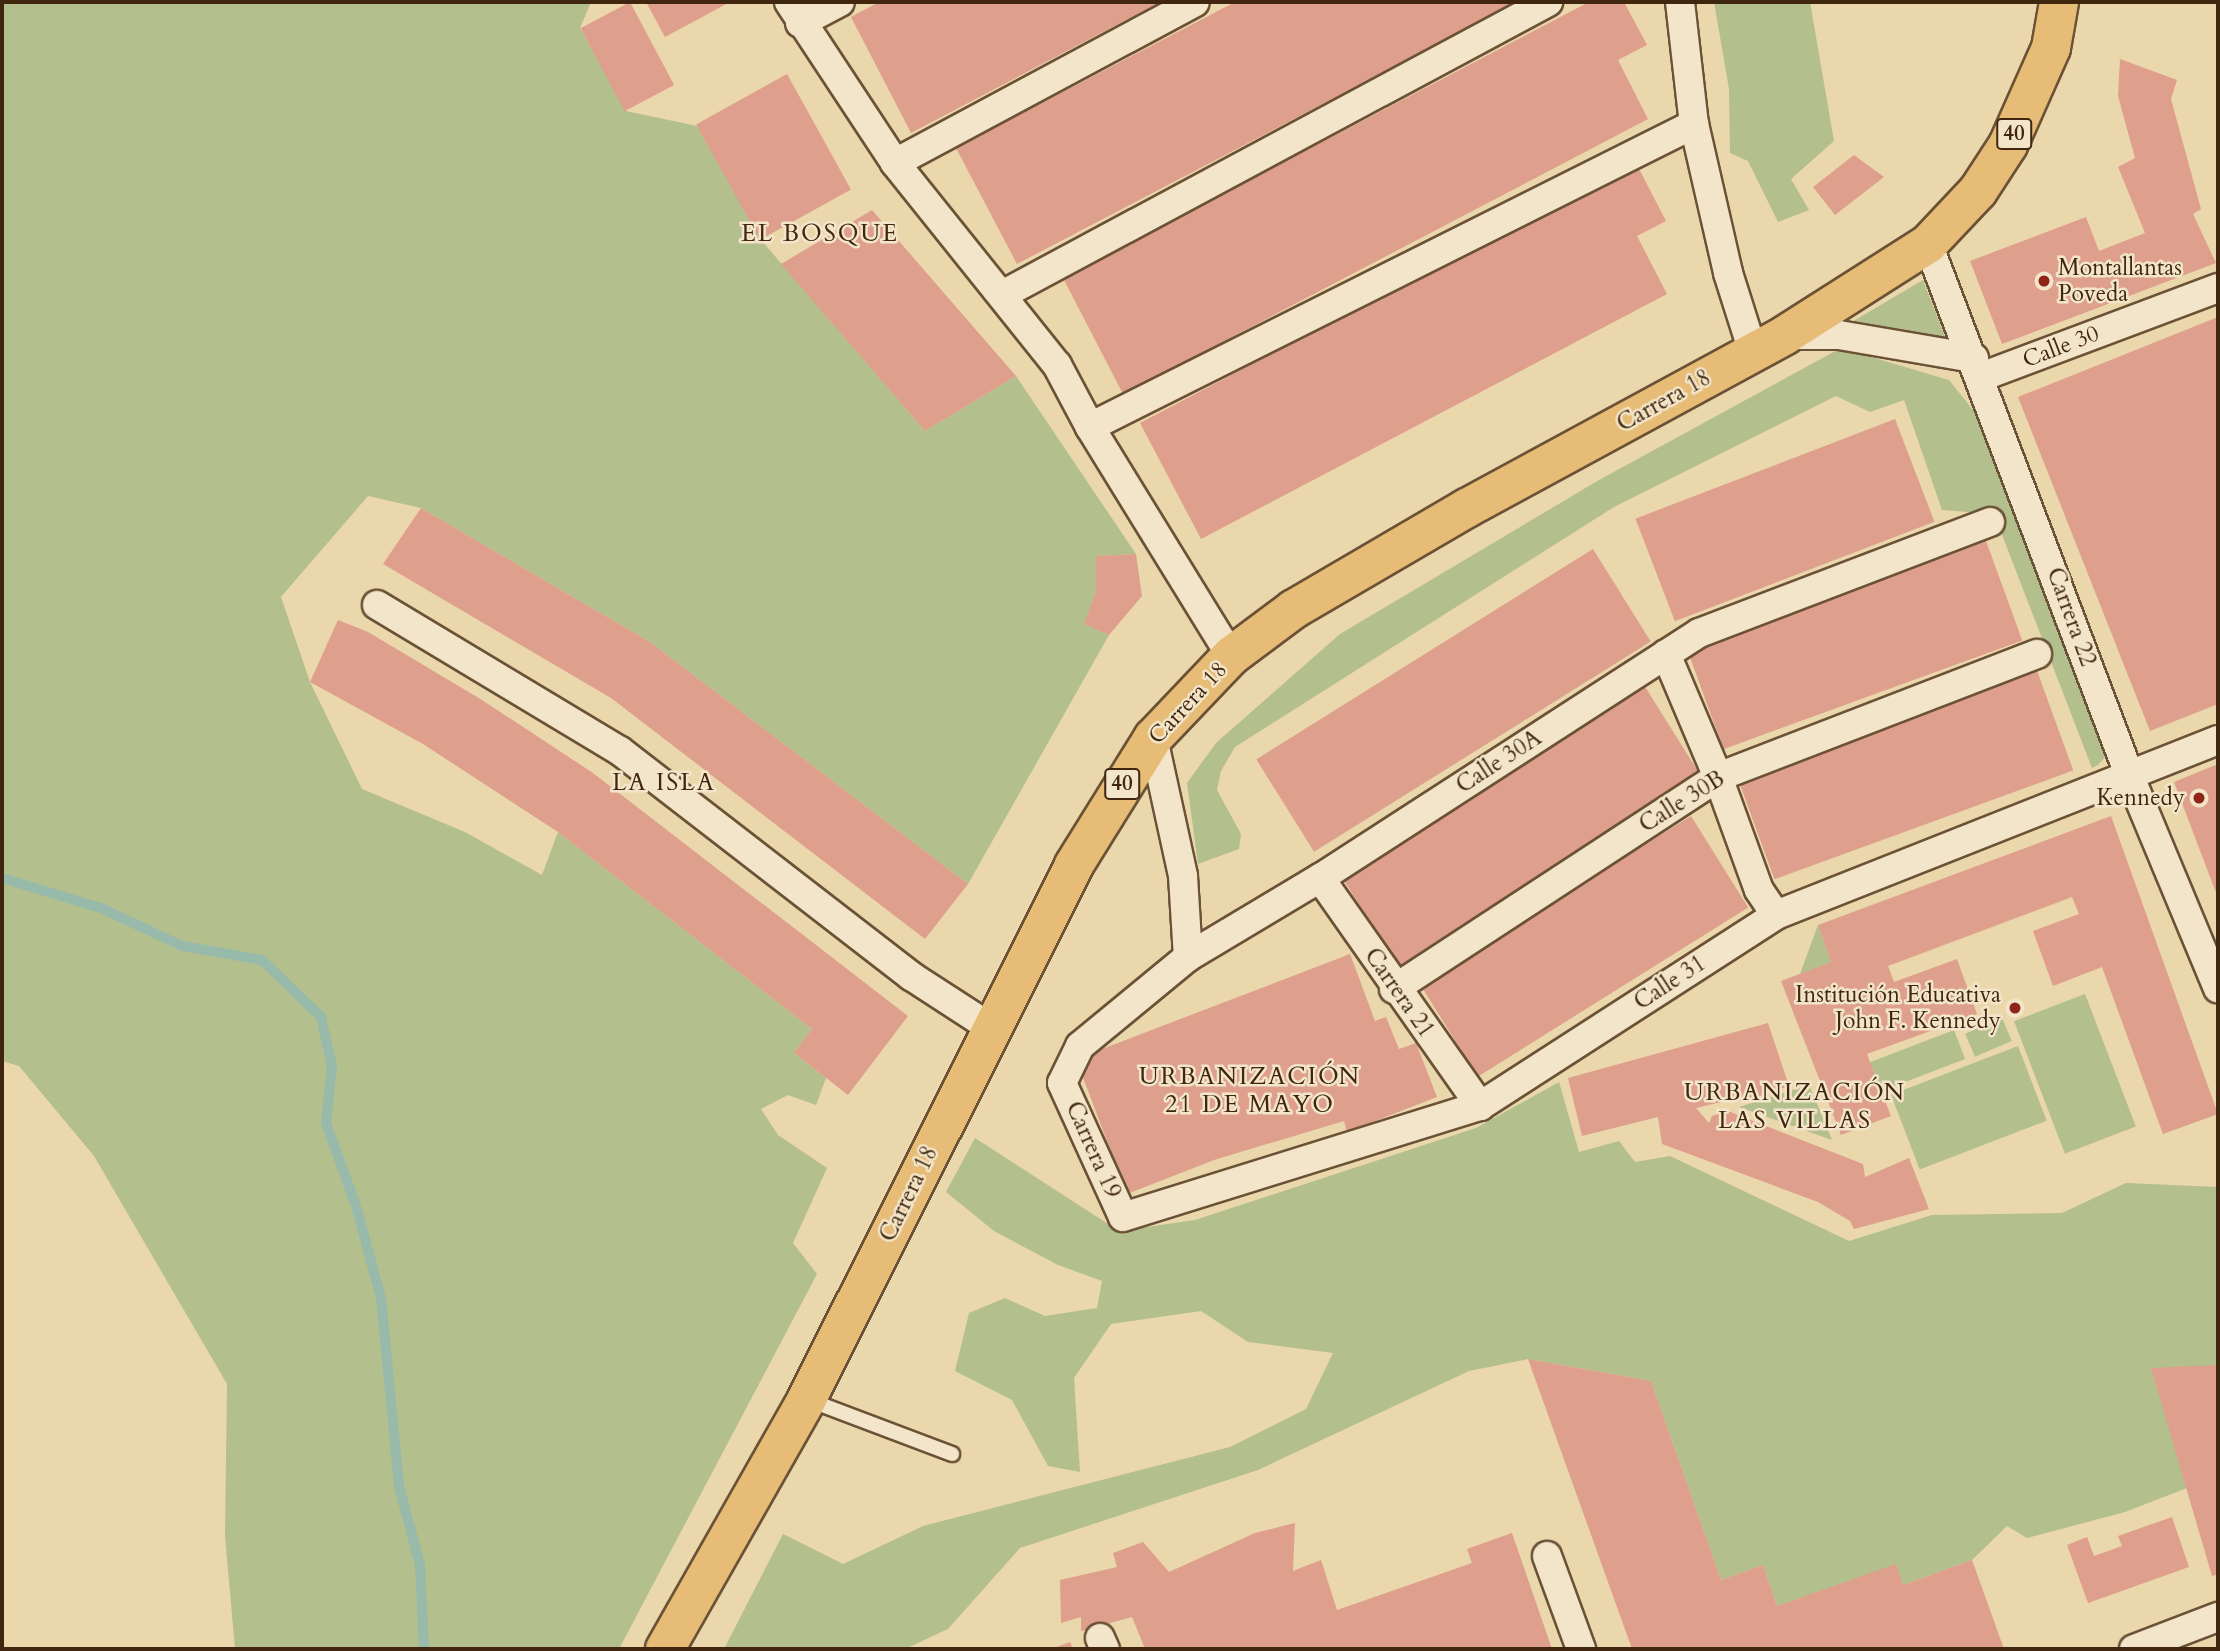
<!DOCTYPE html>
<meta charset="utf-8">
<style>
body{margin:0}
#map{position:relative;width:2220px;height:1651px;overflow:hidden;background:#ebd7ac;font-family:Cardo,serif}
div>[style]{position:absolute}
.green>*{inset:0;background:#b3bf8d;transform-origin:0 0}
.stream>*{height:10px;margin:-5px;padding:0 5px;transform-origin:5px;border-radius:5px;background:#98baab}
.building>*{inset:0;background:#de9f8d;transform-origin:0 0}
.roads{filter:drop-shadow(2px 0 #6b5236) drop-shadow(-2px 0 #6b5236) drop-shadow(0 2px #6b5236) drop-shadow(0 -2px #6b5236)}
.service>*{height:14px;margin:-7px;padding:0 7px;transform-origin:7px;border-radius:7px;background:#f2e5c9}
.minor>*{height:28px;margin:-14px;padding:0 14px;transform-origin:14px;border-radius:14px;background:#f2e5c9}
.trunk>*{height:38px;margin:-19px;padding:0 19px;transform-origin:19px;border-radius:19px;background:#e6bc76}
.dots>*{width:19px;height:19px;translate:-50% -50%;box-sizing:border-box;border:4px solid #f2e5c9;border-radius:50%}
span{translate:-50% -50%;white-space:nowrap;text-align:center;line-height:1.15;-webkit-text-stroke:5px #f2e5c9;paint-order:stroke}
.shield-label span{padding:2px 5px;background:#f2e5c9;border:2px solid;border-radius:5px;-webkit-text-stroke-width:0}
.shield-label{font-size:21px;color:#40260e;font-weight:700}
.poi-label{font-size:23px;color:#40260e}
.left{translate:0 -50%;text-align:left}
.right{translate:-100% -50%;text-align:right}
.street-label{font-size:23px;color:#40260e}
.neighbourhood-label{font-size:24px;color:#40260e;letter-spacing:2px}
.frame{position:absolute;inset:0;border:4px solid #40260e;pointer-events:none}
</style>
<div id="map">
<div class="green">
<i style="clip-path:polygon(2px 2px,591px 2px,580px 28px,626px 111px,697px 126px,762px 241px,925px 431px,1016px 376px,1136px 554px,1096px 556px,1096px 591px,1085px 624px,1109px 635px,968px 884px,650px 642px,421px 508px,368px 496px,281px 597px,310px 682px,362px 789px,465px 832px,542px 875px,558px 832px,812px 1029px,794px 1053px,826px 1078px,816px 1105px,788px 1095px,761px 1109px,778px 1135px,827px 1168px,793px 1243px,817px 1274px,619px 1649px,235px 1649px,225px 1536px,227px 1384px,94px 1156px,19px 1066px,2px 1061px)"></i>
<i style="clip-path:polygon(1714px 2px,1810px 2px,1834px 141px,1791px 179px,1809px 210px,1778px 222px,1748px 161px,1730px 153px,1729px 89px)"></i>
<i style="clip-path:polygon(1923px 280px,1947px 342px,1845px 326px)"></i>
<i style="clip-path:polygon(1841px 348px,1949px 380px,1977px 415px,2105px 757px,2098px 765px,2092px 768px,1994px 514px,1942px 510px,1904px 400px,1870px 412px,1836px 396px,1614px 507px,1235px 747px,1221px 771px,1217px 790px,1241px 834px,1239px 849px,1198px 864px,1187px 783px,1216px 743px,1340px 634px,1599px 480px)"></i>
<i style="clip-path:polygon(1818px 925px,1831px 962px,1800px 974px)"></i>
<i style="left:2085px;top:994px;width:142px;height:76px;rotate:69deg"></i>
<i style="left:2002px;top:1018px;width:25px;height:40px;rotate:67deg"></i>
<i style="left:1954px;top:1030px;width:31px;height:90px;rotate:69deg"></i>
<i style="left:2018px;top:1046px;width:80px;height:136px;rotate:69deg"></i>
<i style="clip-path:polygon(1559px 1082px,1579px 1152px,1619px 1141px,1635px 1162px,1670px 1156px,1849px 1241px,1932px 1215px,2062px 1213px,2126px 1183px,2218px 1187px,2218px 1365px,2210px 1367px,2187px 1488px,2125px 1512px,2027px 1538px,2007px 1526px,1972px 1560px,1903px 1585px,1896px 1565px,1777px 1606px,1763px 1565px,1721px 1580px,1651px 1381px,1528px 1359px,1469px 1371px,1258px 1470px,1020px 1548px,948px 1629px,905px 1649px,724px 1649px,783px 1534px,843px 1564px,923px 1526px,1230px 1447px,1306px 1409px,1333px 1353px,1248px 1342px,1201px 1311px,1111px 1324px,1074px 1378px,1080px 1472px,1048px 1466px,1012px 1400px,955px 1371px,969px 1313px,1005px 1298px,1045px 1316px,1097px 1308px,1102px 1281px,1058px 1265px,994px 1231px,946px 1192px,975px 1138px,1119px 1231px,1195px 1220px,1476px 1128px)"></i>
<i style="clip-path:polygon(1809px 1085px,1832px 1140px,1739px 1107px)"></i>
</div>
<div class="stream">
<i style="left:2px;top:878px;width:103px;rotate:16.9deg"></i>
<i style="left:101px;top:908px;width:89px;rotate:25.1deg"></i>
<i style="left:182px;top:946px;width:81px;rotate:9.9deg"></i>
<i style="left:262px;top:960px;width:82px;rotate:44deg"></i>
<i style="left:321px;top:1017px;width:50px;rotate:77.3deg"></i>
<i style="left:332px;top:1066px;width:57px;rotate:96deg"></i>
<i style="left:326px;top:1123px;width:88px;rotate:70.1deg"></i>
<i style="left:356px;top:1206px;width:95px;rotate:74.8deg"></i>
<i style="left:381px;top:1298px;width:189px;rotate:84.5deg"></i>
<i style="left:399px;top:1486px;width:82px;rotate:75.1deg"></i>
<i style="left:420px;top:1565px;width:84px;rotate:87.3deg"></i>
</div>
<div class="building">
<i style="left:630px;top:2px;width:94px;height:56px;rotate:62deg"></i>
<i style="clip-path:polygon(646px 2px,730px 2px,665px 37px)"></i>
<i style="clip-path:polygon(879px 2px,1160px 2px,911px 133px,851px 17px)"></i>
<i style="clip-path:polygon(1235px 2px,1517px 2px,1017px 264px,956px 148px)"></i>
<i style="clip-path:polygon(1589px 2px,1624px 2px,1647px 45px,1618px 60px,1648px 119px,1123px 394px,1063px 278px)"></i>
<i style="clip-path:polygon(2120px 59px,2177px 80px,2171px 99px,2201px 209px,2193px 214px,2216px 263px,2002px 344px,1970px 261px,2086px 217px,2099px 251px,2145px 233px,2118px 167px,2135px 158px,2118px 96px)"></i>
<i style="left:787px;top:74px;width:132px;height:104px;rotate:61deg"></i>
<i style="clip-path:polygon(1854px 155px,1884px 177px,1835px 215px,1813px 187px)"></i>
<i style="clip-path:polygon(1636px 163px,1666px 221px,1637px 236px,1667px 294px,1201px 539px,1140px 423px)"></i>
<i style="clip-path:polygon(872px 210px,1016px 376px,925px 431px,781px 264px)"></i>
<i style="clip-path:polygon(2218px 317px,2218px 704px,2150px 731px,2018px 397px)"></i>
<i style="left:1895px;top:419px;width:110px;height:278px;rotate:69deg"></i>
<i style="clip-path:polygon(421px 508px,650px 642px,968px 884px,925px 939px,611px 698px,383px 564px)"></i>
<i style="left:1985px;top:538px;width:109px;height:318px;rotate:70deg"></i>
<i style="left:1593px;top:549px;width:109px;height:397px;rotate:58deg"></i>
<i style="clip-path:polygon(1136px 554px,1142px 596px,1109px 635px,1084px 624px,1096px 591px,1096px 556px)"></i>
<i style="clip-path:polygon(338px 620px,368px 632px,482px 700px,593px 773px,908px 1016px,848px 1095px,794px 1053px,812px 1029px,558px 832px,423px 744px,310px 682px)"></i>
<i style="left:2036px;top:668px;width:109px;height:318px;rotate:70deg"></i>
<i style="left:1644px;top:685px;width:109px;height:358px;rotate:58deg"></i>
<i style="clip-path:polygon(2218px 764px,2218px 898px,2174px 782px)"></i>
<i style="left:1691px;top:816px;width:108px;height:319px;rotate:58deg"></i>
<i style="clip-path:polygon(2111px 816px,2218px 1114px,2163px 1134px,2102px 967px,2053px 986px,2033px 931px,2079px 914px,2072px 897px,1888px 966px,1894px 982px,1957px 959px,1977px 1014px,1867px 1054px,1891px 1116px,1841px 1135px,1781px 981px,1831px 962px,1818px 925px)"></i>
<i style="clip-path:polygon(1350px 954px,1375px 1021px,1386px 1017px,1399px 1049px,1416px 1043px,1437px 1097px,1347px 1132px,1344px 1121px,1214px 1160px,1127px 1194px,1076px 1059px)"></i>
<i style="clip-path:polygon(1768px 1023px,1789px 1086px,1742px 1102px,1734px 1099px,1696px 1108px,1709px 1123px,1712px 1116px,1728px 1111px,1863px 1164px,1865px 1177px,1909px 1158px,1929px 1209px,1854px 1229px,1850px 1221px,1818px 1202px,1662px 1144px,1658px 1117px,1582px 1136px,1568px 1078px)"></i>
<i style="clip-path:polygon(1528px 1359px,1651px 1381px,1721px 1580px,1763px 1565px,1777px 1606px,1896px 1564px,1903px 1585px,1972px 1560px,2004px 1649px,1632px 1649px)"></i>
<i style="clip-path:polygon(2218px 1365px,2218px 1574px,2212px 1576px,2151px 1368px)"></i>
<i style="clip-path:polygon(2172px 1517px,2189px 1567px,2088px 1603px,2067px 1545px,2087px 1537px,2094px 1556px,2122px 1546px,2118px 1536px)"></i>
<i style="clip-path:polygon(1295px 1523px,1293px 1571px,1321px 1560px,1337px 1610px,1472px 1563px,1467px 1549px,1512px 1533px,1552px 1649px,1145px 1649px,1132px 1617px,1081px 1631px,1081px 1617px,1061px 1623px,1060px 1580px,1117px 1567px,1113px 1553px,1143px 1542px,1169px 1572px,1255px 1533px)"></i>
<i style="clip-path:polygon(1070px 1642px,1073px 1649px,1051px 1649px)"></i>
</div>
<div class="roads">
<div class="service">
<i style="left:809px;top:1400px;width:153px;rotate:20.7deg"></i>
</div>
<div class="minor">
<i style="left:789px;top:2px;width:193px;rotate:56.6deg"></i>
<i style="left:895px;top:163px;width:259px;rotate:51.3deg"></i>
<i style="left:1057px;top:365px;width:70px;rotate:62deg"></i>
<i style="left:1090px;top:427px;width:269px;rotate:58.4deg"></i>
<i style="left:1680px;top:2px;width:123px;rotate:83.5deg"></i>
<i style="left:1694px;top:124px;width:153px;rotate:77.1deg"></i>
<i style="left:1728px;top:273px;width:83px;rotate:72.4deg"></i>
<i style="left:800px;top:23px;width:45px;rotate:-27.7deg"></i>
<i style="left:895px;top:163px;width:340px;rotate:-28.2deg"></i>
<i style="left:1928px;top:244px;width:570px;rotate:69.24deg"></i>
<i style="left:2130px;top:777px;width:229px;rotate:67.4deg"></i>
<i style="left:1002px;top:295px;width:620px;rotate:-28.22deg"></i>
<i style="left:1785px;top:335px;width:54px"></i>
<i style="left:1839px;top:335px;width:137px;rotate:9.7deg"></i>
<i style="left:1981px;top:377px;width:253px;rotate:-20.6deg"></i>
<i style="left:1090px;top:427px;width:676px;rotate:-26.64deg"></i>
<i style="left:1990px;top:522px;width:311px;rotate:159.1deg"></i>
<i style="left:1699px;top:633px;width:451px;rotate:147.1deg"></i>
<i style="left:1320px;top:878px;width:154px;rotate:149.1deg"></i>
<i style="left:1188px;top:957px;width:140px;rotate:140.5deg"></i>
<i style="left:1080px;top:1046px;width:41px;rotate:115.9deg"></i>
<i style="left:1062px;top:1083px;width:147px;rotate:65.5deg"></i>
<i style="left:1123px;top:1217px;width:374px;rotate:-17.3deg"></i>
<i style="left:1480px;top:1106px;width:352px;rotate:-32.8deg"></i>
<i style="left:1776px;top:915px;width:475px;rotate:-21.6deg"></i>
<i style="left:377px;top:605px;width:283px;rotate:31deg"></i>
<i style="left:620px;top:751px;width:368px;rotate:37.7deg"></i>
<i style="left:911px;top:976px;width:95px;rotate:33deg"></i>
<i style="left:1666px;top:654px;width:134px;rotate:67.1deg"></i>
<i style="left:1718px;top:777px;width:120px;rotate:70.1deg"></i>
<i style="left:1759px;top:890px;width:30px;rotate:56deg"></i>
<i style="left:1153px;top:738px;width:141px;rotate:77.7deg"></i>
<i style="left:1183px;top:876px;width:81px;rotate:86.5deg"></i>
<i style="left:1320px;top:878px;width:279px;rotate:54.9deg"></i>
<i style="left:1394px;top:989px;width:387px;rotate:-33.2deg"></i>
<i style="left:1718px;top:777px;width:342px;rotate:-21.1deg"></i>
<i style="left:1547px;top:1556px;width:99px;rotate:69.9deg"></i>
<i style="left:1100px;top:1638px;width:12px;rotate:66deg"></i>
<i style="left:2134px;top:1649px;width:90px;rotate:-20.9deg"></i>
</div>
<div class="trunk">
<i style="left:665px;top:1649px;width:288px;rotate:-60.4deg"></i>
<i style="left:807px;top:1399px;width:597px;rotate:-63.43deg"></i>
<i style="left:1074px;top:865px;width:150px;rotate:-58.1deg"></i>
<i style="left:1153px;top:738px;width:113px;rotate:-46.4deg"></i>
<i style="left:1231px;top:656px;width:79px;rotate:-36.7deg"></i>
<i style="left:1294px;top:609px;width:200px;rotate:-30.3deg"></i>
<i style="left:1467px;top:508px;width:362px;rotate:-28.5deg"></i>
<i style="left:1785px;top:335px;width:169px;rotate:-32.5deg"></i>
<i style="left:1928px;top:244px;width:73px;rotate:-46.7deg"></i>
<i style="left:1978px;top:191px;width:55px;rotate:-56.9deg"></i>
<i style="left:2008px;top:145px;width:106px;rotate:-66.1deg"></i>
<i style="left:2051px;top:48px;width:47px;rotate:-80.1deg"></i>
</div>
</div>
<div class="dots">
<i style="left:2044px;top:281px;background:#8f2418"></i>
<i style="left:2199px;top:798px;background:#8f2418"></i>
<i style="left:2015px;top:1008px;background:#8f2418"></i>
</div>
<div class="shield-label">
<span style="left:2014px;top:134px">40</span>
<span style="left:1122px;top:784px">40</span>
</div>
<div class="poi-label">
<span class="left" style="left:2058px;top:281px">Montallantas<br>Poveda</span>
<span class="right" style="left:2185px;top:798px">Kennedy</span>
<span class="right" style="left:2001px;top:1008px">Institución Educativa<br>John F. Kennedy</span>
</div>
<div class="street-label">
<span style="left:2061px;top:347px;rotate:-21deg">Calle 30</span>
<span style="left:1664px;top:401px;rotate:-29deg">Carrera 18</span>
<span style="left:2071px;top:617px;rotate:70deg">Carrera 22</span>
<span style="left:1188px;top:703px;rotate:-47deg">Carrera 18</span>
<span style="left:1499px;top:762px;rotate:-33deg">Calle 30A</span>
<span style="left:1682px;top:802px;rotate:-32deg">Calle 30B</span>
<span style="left:1670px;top:983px;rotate:-33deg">Calle 31</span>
<span style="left:1399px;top:993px;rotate:55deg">Carrera 21</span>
<span style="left:1093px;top:1150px;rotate:66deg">Carrera 19</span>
<span style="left:909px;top:1194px;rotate:-64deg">Carrera 18</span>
</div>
<div class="neighbourhood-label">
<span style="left:820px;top:234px">EL BOSQUE</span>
<span style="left:664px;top:783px">LA ISLA</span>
<span style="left:1250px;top:1091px">URBANIZACIÓN<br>21 DE MAYO</span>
<span style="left:1795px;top:1107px">URBANIZACIÓN<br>LAS VILLAS</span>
</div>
<div class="frame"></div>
</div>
